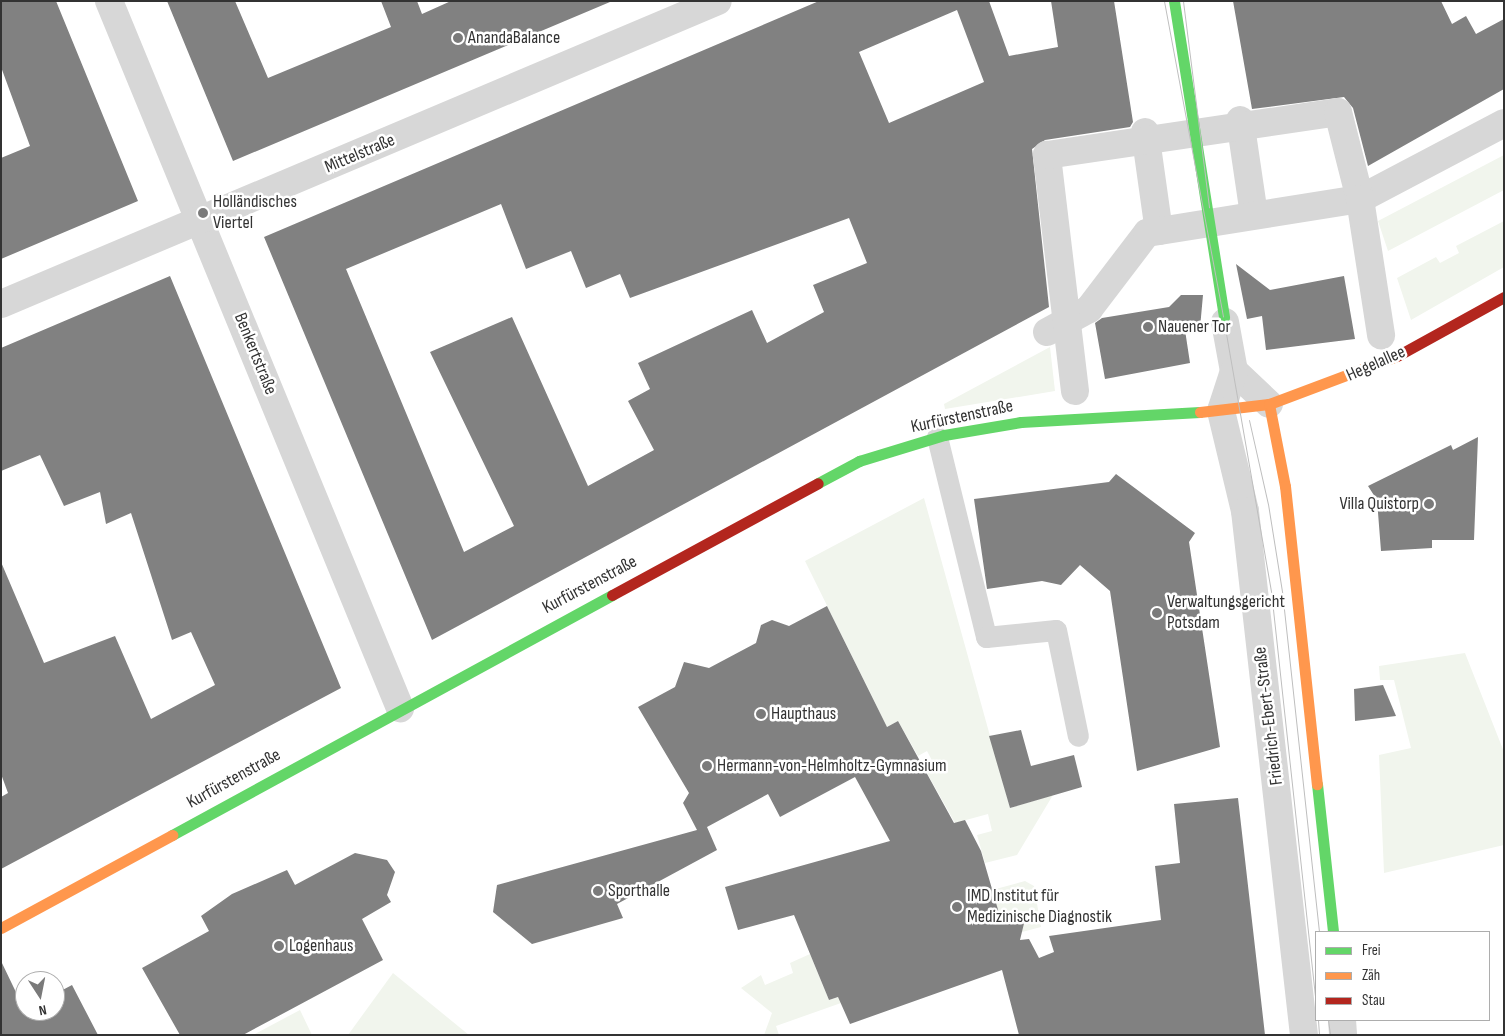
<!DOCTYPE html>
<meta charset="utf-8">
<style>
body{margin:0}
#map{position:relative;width:1505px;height:1036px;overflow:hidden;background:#fff;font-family:"Sofia Sans Condensed",sans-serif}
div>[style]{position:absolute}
.green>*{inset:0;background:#f1f5ed}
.building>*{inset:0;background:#818181}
.lane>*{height:21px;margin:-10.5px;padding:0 10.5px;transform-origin:10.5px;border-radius:10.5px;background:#d7d7d7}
.street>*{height:28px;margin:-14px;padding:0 14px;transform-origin:14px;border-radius:14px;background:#d7d7d7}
.fast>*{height:11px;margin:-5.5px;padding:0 5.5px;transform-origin:5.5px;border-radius:5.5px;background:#63d668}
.slow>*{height:11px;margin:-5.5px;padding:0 5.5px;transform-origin:5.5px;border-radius:5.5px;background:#ff974d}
.jam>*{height:11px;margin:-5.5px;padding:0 5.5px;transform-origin:5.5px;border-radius:5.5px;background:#b3261e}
.tram>*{height:1px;margin:-0.5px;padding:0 0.5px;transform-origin:0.5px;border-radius:0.5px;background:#bebebe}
.dots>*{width:14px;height:14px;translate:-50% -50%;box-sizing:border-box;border:2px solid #fff;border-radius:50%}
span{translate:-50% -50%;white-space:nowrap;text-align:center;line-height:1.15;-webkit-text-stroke:5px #fff;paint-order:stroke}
.poi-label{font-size:18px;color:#333}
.left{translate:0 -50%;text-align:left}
.right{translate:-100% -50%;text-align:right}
.street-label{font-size:18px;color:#333}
.frame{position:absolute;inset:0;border:2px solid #333;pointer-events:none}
.legend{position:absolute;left:1315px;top:931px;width:175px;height:90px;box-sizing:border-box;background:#fff;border:1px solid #adadad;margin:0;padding:6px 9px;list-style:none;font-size:15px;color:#333}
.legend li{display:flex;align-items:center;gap:10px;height:25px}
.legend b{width:25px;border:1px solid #adadad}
.north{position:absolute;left:15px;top:971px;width:50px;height:50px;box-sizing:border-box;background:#fff;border:1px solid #adadad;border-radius:50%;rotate:169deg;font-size:14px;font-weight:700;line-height:20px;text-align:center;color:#333}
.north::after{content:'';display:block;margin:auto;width:18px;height:22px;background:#7a7a7a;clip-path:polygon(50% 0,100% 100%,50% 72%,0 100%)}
</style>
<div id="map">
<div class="green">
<i style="clip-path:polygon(1504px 155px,1504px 190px,1388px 251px,1378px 221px)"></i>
<i style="clip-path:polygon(1504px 221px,1504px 267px,1411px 320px,1397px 278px,1436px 257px,1440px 263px,1459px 253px,1456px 246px)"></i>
<i style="clip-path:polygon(1050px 347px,1055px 391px,945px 409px,944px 404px)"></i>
<i style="clip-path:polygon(924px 498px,1010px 808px,1053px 795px,1017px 855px,985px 863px,977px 835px,992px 831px,988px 814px,955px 823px,927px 773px,936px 768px,927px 751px,918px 756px,898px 721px,887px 727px,805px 561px)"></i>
<i style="clip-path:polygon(1465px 653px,1504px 752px,1504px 845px,1384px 873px,1379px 755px,1411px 748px,1394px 680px,1380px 680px,1379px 666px)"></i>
<i style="clip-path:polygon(1025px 881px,1034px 886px,1041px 927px,1022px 932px,1001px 920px,992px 890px)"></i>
<i style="clip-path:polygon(810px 954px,829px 1000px,839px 997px,841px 1003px,776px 1026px,779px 1035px,764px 1035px,772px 1013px,741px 988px,761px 975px,765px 985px,793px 973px,790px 963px)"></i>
<i style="clip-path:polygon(393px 973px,469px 1035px,348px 1035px)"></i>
<i style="clip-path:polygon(300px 1010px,312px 1035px,253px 1035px)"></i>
</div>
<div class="building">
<i style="clip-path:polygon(1px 1px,56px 1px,138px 201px,1px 259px,1px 158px,30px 146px,1px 67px)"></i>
<i style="clip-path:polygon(167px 1px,235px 1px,268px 78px,391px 27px,381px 1px,417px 1px,422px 14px,451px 1px,610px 2px,233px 161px)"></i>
<i style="clip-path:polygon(evenodd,819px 1px,989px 1px,1009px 56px,1058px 47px,1051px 1px,1114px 1px,1133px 122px,1130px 127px,1045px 140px,1032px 149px,1049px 307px,432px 640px,264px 237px,819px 1px,957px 10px,984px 82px,889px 123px,859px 52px,957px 10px,819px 1px,501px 204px,526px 269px,571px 251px,586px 288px,620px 274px,630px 298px,849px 218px,867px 263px,813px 285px,824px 312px,767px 343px,752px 310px,638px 363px,650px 389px,628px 401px,654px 450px,588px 486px,512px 317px,430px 352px,514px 526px,464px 552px,346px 269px,501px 204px)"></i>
<i style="clip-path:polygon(1233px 1px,1441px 1px,1452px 24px,1466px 16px,1476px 34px,1504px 19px,1504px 89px,1368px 166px,1353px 108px,1344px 97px,1252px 109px)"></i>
<i style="clip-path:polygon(1236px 264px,1270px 290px,1344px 276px,1355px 339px,1266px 350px,1262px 316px,1247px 319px)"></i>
<i style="clip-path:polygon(170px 276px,341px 688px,1px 869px,1px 797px,8px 793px,1px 774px,1px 562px,44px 663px,115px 636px,151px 719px,215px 685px,191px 632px,172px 640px,131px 513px,106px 524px,100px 492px,64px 506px,40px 455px,1px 471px,1px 348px)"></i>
<i style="clip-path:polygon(1181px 295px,1203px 295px,1200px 328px,1185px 330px,1190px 363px,1105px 379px,1095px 323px,1102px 318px,1169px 307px)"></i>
<i style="clip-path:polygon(1478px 437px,1474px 540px,1432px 540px,1432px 548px,1381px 551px,1377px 500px,1368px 486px,1451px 445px,1453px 450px)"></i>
<i style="clip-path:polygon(1116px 474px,1195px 533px,1189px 542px,1220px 747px,1137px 771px,1110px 591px,1080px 565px,1061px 585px,1042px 581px,987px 589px,974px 499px,1109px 482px)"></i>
<i style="clip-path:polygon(827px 606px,887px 727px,898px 721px,954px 823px,965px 820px,981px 851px,1001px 920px,1027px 911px,1020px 940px,1029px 939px,1039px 958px,1054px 952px,1049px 936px,1161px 920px,1155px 866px,1180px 863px,1174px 804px,1238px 798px,1265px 1035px,1019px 1035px,1002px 970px,850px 1024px,838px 997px,829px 1000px,794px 915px,738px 930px,725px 887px,890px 841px,855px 777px,780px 817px,768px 794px,707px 827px,717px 850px,617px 904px,623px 918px,532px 944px,493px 912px,497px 885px,697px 830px,683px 803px,689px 793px,638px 707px,675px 687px,684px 662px,709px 668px,756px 643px,761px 625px,772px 620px,789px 626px)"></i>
<i style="clip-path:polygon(1383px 685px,1396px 716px,1355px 721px,1354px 689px)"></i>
<i style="clip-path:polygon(1021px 730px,1031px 766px,1074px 755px,1082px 787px,1010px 808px,989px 736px)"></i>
<i style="clip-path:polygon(355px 853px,387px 860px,395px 872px,387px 895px,391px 902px,362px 919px,383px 960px,243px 1035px,180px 1035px,142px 968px,209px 931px,201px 916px,232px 894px,287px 870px,295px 885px)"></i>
<i style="clip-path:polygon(1px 961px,25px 1011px,55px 1011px,55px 994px,72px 985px,98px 1035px,1px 1035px)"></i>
</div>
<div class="lane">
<i style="left:937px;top:437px;width:206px;rotate:76.2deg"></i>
<i style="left:986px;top:637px;width:70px;rotate:-5.7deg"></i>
<i style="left:1056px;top:630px;width:108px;rotate:78.3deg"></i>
</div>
<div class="street">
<i style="left:109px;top:1px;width:765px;rotate:67.63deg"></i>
<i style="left:1240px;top:120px;width:96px;rotate:81.6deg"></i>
<i style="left:1145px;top:132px;width:100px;rotate:82deg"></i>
<i style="left:1px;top:304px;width:778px;rotate:-22.91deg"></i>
<i style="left:1225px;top:322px;width:50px;rotate:79.6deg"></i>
<i style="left:1234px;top:371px;width:48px;rotate:43.3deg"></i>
<i style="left:1047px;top:332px;width:48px;rotate:-28.7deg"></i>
<i style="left:1089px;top:309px;width:96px;rotate:-52.7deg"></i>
<i style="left:1147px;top:233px;width:216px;rotate:-9.1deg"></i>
<i style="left:1360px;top:199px;width:163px;rotate:-27.8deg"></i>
<i style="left:1234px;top:371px;width:42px;rotate:108deg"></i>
<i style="left:1221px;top:411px;width:103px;rotate:76.5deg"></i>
<i style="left:1245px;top:511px;width:527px;rotate:83.58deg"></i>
<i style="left:1075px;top:391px;width:238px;rotate:-96.8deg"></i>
<i style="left:1047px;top:155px;width:294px;rotate:-8.4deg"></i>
<i style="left:1338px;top:112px;width:90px;rotate:75.8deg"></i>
<i style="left:1360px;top:199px;width:138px;rotate:81.2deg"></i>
<i style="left:1342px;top:1020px;width:15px;rotate:86deg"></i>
</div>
<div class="fast">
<i style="left:1174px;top:1px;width:320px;rotate:81deg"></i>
<i style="left:818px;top:483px;width:47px;rotate:-28.2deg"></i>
<i style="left:859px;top:461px;width:89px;rotate:-17deg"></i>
<i style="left:944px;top:435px;width:78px;rotate:-9.6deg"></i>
<i style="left:1021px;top:422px;width:179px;rotate:-3.2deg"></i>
<i style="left:1317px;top:784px;width:149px;rotate:83.8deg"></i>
<i style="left:172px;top:835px;width:501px;rotate:-28.61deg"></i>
</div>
<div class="slow">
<i style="left:1269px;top:404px;width:84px;rotate:79deg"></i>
<i style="left:1285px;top:486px;width:300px;rotate:83.9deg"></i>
<i style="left:1200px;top:412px;width:69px;rotate:-6.6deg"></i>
<i style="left:1269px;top:404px;width:137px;rotate:-20.6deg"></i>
<i style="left:1px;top:928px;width:195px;rotate:-28.5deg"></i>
</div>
<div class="jam">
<i style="left:1397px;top:356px;width:122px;rotate:-28.9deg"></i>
<i style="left:612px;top:595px;width:234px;rotate:-28.5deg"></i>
</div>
<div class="tram">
<i style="left:1164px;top:1px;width:321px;rotate:79.4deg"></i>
<i style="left:1183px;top:1px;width:208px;rotate:82.8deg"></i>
<i style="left:1224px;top:322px;width:273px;rotate:80.1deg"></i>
<i style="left:1271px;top:591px;width:417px;rotate:83.8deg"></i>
<i style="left:1249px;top:420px;width:86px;rotate:77.3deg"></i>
<i style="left:1268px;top:504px;width:88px;rotate:80.9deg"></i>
<i style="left:1282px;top:591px;width:343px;rotate:83.8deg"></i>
<i style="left:1318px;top:1020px;width:15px;rotate:86deg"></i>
<i style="left:1328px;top:1020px;width:15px;rotate:82deg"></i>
</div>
<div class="dots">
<i style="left:458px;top:38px;background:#7a7a7a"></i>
<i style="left:203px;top:213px;background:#7a7a7a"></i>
<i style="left:1148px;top:327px;background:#7a7a7a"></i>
<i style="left:1429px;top:504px;background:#7a7a7a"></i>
<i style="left:1157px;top:613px;background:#7a7a7a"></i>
<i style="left:761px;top:714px;background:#7a7a7a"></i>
<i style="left:707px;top:766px;background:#7a7a7a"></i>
<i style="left:598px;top:891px;background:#7a7a7a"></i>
<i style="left:957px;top:907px;background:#7a7a7a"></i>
<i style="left:279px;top:946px;background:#7a7a7a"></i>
</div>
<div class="poi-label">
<span class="left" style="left:468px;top:38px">AnandaBalance</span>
<span class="left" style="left:213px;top:213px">Holländisches<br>Viertel</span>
<span class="left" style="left:1158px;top:327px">Nauener Tor</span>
<span class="right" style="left:1419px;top:504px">Villa Quistorp</span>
<span class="left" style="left:1167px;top:613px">Verwaltungsgericht<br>Potsdam</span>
<span class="left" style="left:771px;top:714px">Haupthaus</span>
<span class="left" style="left:717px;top:766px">Hermann-von-Helmholtz-Gymnasium</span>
<span class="left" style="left:608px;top:891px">Sporthalle</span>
<span class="left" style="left:967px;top:907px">IMD Institut für<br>Medizinische Diagnostik</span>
<span class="left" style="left:289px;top:946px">Logenhaus</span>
</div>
<div class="street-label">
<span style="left:360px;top:154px;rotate:-23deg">Mittelstraße</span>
<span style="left:255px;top:354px;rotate:68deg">Benkertstraße</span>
<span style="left:1376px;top:364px;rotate:-24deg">Hegelallee</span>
<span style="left:962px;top:417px;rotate:-12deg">Kurfürstenstraße</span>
<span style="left:590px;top:585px;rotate:-28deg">Kurfürstenstraße</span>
<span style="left:1269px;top:716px;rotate:-97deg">Friedrich-Ebert-Straße</span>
<span style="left:234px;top:779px;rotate:-29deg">Kurfürstenstraße</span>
</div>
<div class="frame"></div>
<ul class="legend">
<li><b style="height:6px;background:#63d668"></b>Frei</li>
<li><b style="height:6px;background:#ff974d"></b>Zäh</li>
<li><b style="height:6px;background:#b3261e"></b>Stau</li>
</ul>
<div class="north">N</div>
</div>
